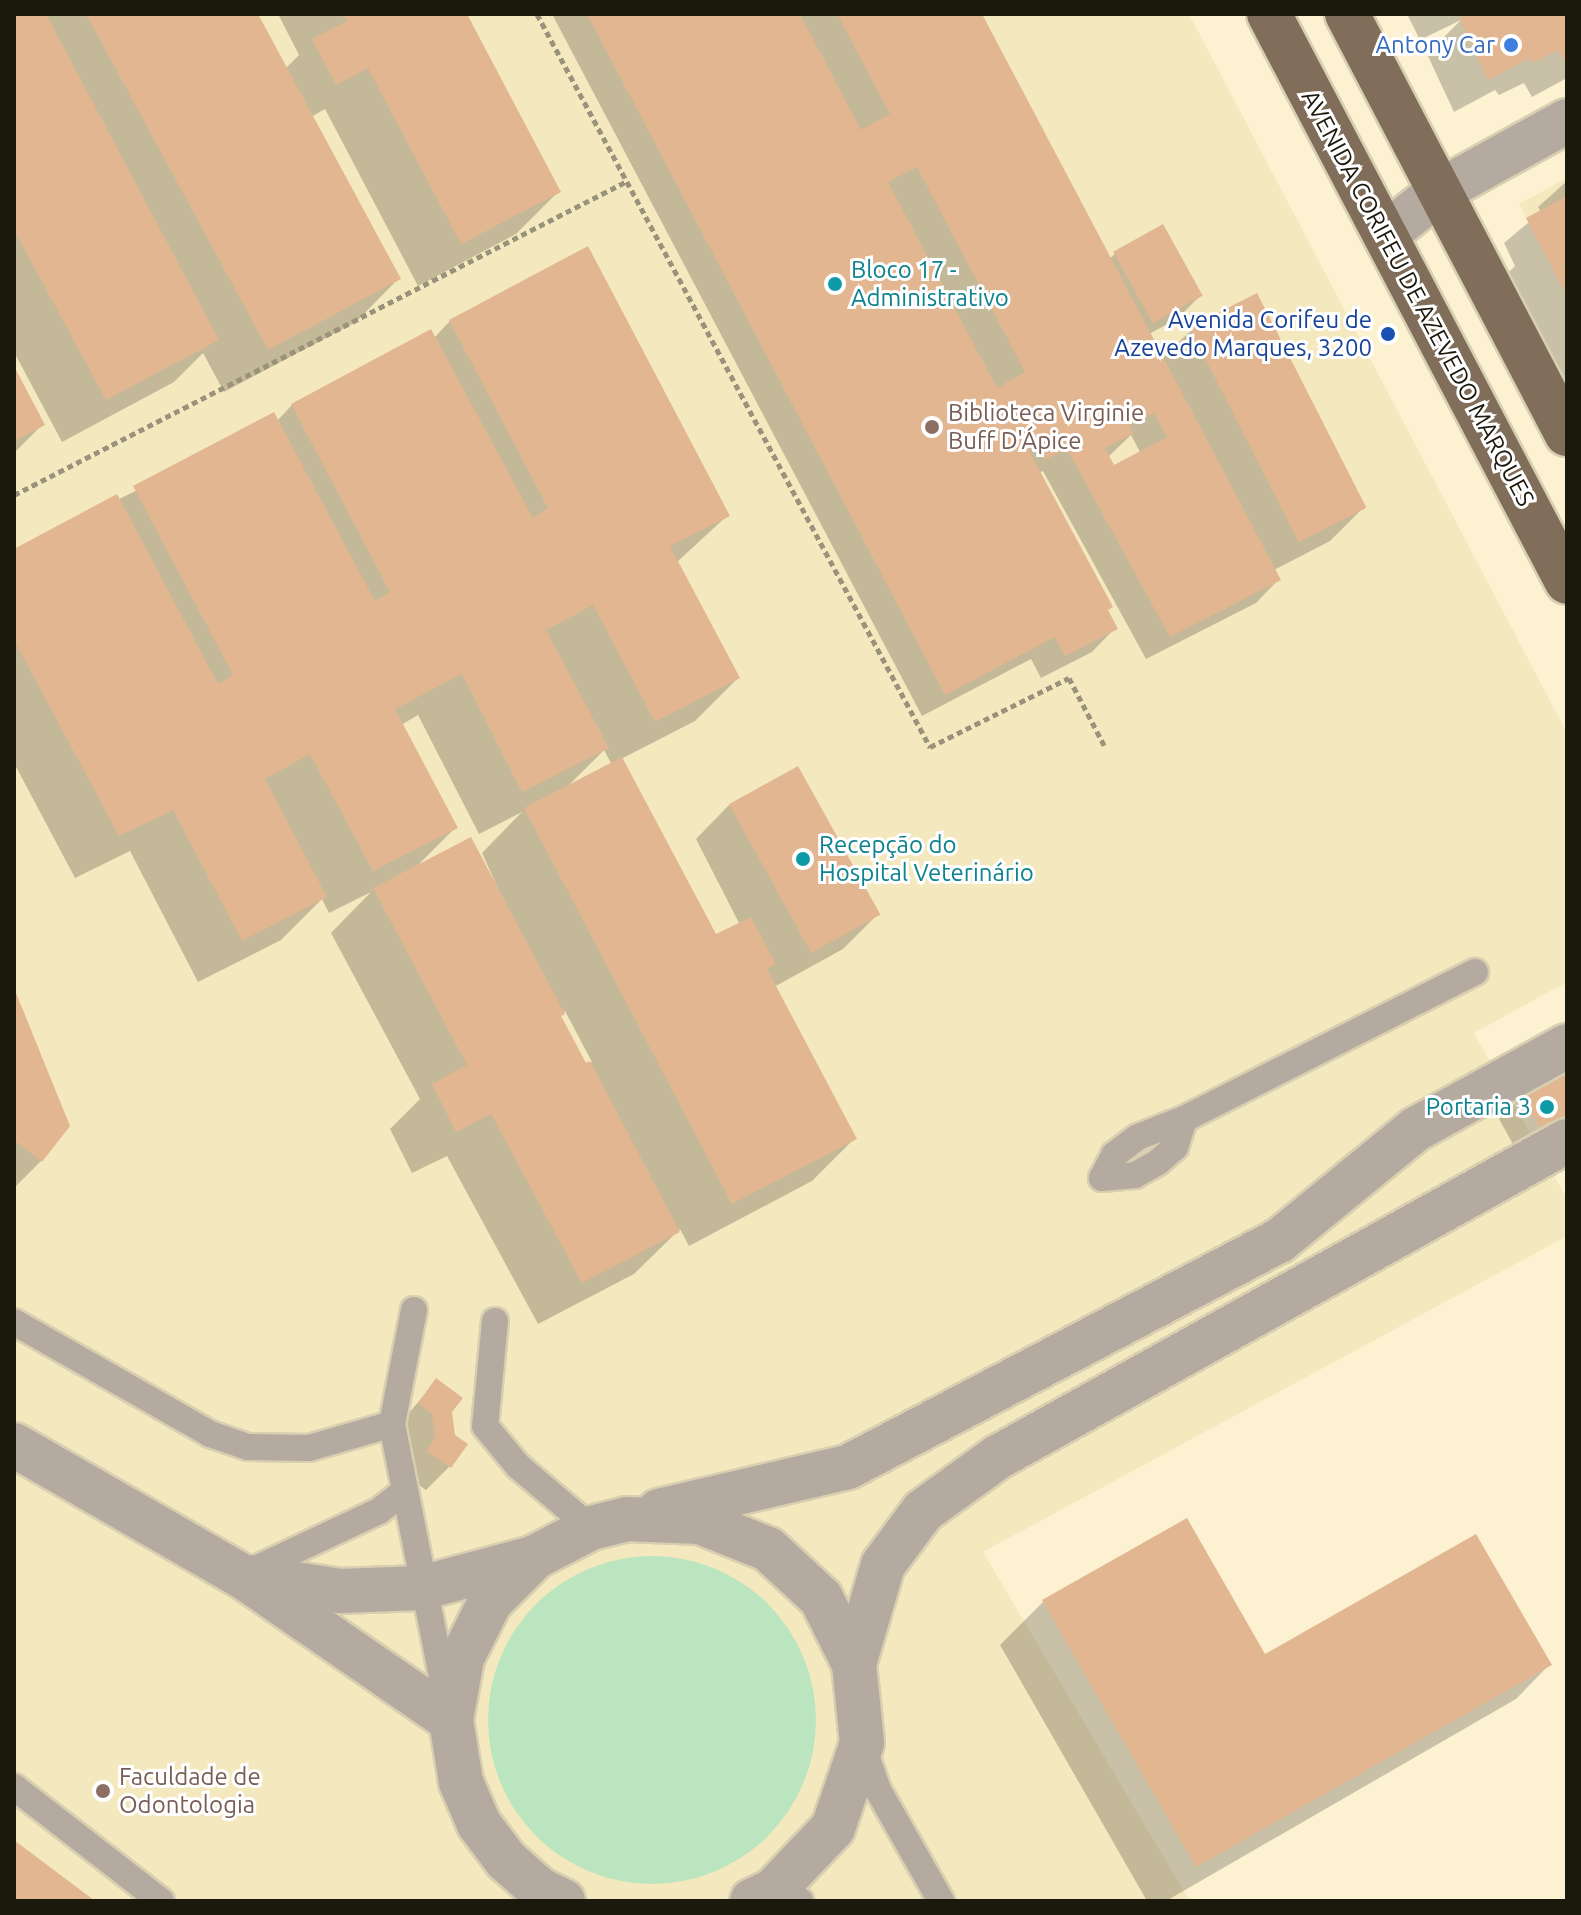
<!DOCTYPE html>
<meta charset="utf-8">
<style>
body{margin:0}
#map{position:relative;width:1581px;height:1915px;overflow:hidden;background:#fcf2d1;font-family:Ubuntu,sans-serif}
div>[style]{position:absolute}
.built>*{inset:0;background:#f4e8bf}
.green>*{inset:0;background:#bae5be}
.round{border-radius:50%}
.shadow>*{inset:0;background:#0003}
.building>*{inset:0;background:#e2b691;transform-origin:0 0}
.path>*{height:5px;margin-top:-2.5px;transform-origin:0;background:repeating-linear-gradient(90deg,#9a937b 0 6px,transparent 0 10px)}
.roads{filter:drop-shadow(2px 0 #d8cfb1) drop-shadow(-2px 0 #d8cfb1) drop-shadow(0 2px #d8cfb1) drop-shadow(0 -2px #d8cfb1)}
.service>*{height:26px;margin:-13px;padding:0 13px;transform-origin:13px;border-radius:13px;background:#b4aa9f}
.minor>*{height:44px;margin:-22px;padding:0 22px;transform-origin:22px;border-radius:22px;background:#b4aa9f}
.tertiary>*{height:44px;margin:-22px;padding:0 22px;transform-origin:22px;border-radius:22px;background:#b4aa9f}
.primary>*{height:44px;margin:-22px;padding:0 22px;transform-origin:22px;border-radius:22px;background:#806e5a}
.dots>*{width:22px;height:22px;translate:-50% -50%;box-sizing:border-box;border:4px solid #fff;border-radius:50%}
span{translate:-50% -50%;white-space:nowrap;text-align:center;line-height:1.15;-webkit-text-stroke:6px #fff;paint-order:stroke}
.shop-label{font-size:24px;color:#366cbe}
.right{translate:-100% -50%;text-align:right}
.culture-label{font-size:24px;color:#0d838f}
.left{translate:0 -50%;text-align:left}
.street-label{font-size:24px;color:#1b180c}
.transit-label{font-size:24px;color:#164399}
.education-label{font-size:24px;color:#785e54}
.frame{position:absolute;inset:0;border:16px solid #1b180c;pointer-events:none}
</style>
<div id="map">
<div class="built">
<i style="clip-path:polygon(14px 14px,1189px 14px,1567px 733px,1567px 982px,1474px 1033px,1567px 1199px,1567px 1236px,983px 1552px,1190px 1901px,14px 1901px)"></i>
<i style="clip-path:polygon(1567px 178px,1567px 295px,1519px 204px)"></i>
</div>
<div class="green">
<i class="round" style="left:488px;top:1556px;width:328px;height:328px"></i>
</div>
<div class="shadow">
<i style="clip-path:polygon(14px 14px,255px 14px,285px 69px,299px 55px,278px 14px,465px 14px,559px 191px,516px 234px,418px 286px,325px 109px,311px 117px,399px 278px,356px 322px,224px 392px,203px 353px,174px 382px,62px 442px,14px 352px)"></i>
<i style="clip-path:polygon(evenodd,552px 14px,980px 14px,1109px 259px,1115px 254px,1200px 296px,1177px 319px,1149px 334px,1162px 359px,1191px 330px,1364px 507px,1330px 541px,1274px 570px,1279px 579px,1256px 603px,1146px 659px,1043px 471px,1038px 473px,1115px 628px,1092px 652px,1041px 678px,1031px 659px,922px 716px,552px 14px,1131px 435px,1140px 452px,1113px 467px,1108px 457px,1131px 435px)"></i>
<i style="clip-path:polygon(1407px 14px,1567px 14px,1567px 78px,1532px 97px,1524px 83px,1499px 95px,1495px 90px,1454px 112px,1427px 54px,1461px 20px,1420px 40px)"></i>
<i style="clip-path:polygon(1567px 181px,1567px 394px,1505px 276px,1515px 266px,1504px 243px,1541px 212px,1538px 207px)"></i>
<i style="clip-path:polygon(evenodd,450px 321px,728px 515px,677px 562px,738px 678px,695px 721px,621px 759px,715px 937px,740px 925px,696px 839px,729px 805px,877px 915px,843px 949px,774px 987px,855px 1138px,812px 1181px,689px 1246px,680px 1229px,634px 1274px,538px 1324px,447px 1156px,412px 1173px,390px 1129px,420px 1099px,331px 933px,371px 892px,329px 913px,322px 899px,281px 940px,198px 982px,130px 851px,75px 878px,14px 763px,14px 551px,277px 421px,292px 405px,434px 338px,450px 321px,418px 715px,479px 834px,522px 812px,482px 853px,504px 902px,417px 866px,455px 828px,401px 725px,418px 715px,450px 321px,604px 750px,612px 765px,567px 787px,604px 750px,450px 321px,565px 1011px,592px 1062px,585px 1066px,559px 1017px,565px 1011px)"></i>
<i style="clip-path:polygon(14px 370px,43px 424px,14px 453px)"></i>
<i style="clip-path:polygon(14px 993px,41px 1161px,14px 1188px)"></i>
<i style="clip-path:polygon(1567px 1071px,1567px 1128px,1519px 1155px,1499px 1119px,1522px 1096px)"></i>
<i style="clip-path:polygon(437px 1380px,450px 1411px,449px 1467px,426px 1490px,404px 1475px,413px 1463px,410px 1437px,396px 1428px)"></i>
<i style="clip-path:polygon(1043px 1602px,1264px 1657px,1549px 1665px,1516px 1699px,1166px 1901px,1147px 1901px,1000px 1645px)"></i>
</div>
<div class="building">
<i style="clip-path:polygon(14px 14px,46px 14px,219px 340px,106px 400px,14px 230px)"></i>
<i style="clip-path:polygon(86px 14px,258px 14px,401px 279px,268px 350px)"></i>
<i style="clip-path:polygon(343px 14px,467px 14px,561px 192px,461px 244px,368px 68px,336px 85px,312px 39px,347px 21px)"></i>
<i style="clip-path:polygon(evenodd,587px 14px,800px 14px,861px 130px,890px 114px,837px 14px,982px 14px,1281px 580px,1170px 637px,1067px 449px,1044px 460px,1037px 445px,1028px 449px,1113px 607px,1108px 610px,1118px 629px,1065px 656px,1055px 637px,945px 695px,587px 14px,917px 167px,1025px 372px,997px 388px,888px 182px,917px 167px,587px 14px,1154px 413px,1167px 437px,1114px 465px,1105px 448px,1134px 433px,1129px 426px,1154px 413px)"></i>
<i style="clip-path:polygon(1469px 14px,1567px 14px,1567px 66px,1558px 50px,1533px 63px,1530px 58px,1488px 80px,1459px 19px)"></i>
<i style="clip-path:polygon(1567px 196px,1567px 296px,1526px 218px)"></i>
<i style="left:1163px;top:224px;width:82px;height:57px;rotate:61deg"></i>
<i style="clip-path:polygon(588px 246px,730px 516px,670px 546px,740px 678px,655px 722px,593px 605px,546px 630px,609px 748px,522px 792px,462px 674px,395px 709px,458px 828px,373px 871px,310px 754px,265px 779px,327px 897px,242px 941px,173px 810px,119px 836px,14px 640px,14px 549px,117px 494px,218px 684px,233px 675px,133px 486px,274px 412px,375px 601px,390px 592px,291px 404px,431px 329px,533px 518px,548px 508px,449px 320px)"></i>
<i style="left:1257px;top:293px;width:241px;height:76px;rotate:63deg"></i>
<i style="clip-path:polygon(14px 366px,45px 425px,14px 441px)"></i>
<i style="clip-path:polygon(622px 757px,716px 934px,751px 917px,776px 964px,767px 969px,857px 1139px,732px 1204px,524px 808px)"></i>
<i style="left:798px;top:766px;width:170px;height:79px;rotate:61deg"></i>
<i style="clip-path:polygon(471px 837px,565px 1014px,561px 1016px,586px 1063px,590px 1061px,680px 1232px,582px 1283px,491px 1114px,456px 1132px,432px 1084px,467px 1065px,373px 888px)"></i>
<i style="clip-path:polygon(14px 988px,70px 1126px,42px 1162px,14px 1140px)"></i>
<i style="clip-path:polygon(1567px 1068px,1567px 1119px,1543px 1133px,1521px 1094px)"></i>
<i style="clip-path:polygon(436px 1378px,463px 1398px,452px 1412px,455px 1435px,468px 1444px,451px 1468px,426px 1451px,435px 1438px,432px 1414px,418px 1403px)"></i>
<i style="clip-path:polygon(1187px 1518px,1265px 1654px,1476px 1534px,1552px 1665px,1196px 1867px,1042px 1600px)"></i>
<i style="clip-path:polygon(14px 1840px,95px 1901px,14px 1901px)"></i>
</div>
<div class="path">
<i style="left:537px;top:14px;width:832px;rotate:61.8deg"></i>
<i style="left:930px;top:747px;width:155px;rotate:-26.4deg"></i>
<i style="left:1069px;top:678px;width:76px;rotate:62.4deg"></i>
<i style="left:14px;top:495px;width:689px;rotate:-27.12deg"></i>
</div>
<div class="roads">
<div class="service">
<i style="left:1102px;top:1178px;width:26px;rotate:-62deg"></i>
<i style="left:1114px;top:1155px;width:30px;rotate:-37deg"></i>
<i style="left:1138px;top:1137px;width:49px;rotate:-21.4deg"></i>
<i style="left:1184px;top:1119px;width:326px;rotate:-26.8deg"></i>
<i style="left:1102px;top:1178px;width:33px;rotate:-5deg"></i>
<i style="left:1135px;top:1175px;width:26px;rotate:-29deg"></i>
<i style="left:1158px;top:1162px;width:23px;rotate:-41deg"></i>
<i style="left:1175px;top:1147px;width:29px;rotate:-72deg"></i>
<i style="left:414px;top:1310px;width:116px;rotate:100.9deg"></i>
<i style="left:392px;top:1424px;width:278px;rotate:78.8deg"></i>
<i style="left:495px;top:1321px;width:105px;rotate:95.4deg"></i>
<i style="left:485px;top:1426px;width:52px;rotate:50.5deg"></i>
<i style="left:518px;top:1466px;width:96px;rotate:40.3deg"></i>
<i style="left:14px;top:1322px;width:226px;rotate:29.7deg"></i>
<i style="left:210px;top:1434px;width:40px;rotate:18.9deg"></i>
<i style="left:248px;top:1447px;width:61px;rotate:0.9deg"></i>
<i style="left:309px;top:1448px;width:86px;rotate:-16.1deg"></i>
<i style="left:245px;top:1574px;width:148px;rotate:-25.2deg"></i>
<i style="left:379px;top:1511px;width:33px;rotate:-38deg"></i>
<i style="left:862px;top:1744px;width:49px;rotate:70.8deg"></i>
<i style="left:878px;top:1790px;width:128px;rotate:60.4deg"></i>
<i style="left:14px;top:1787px;width:186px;rotate:37.8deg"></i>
<i style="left:773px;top:1891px;width:29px;rotate:20deg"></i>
</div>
<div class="minor">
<i style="left:1385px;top:235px;width:70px;rotate:-38.7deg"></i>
<i style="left:1440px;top:191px;width:145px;rotate:-28.9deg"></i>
</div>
<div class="tertiary">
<i style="left:14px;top:1445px;width:263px;rotate:29.9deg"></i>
<i style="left:242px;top:1576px;width:254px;rotate:34.6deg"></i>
<i style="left:659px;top:1511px;width:194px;rotate:-13.1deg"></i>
<i style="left:848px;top:1467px;width:487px;rotate:-27.7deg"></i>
<i style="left:1279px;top:1241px;width:177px;rotate:-39.3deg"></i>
<i style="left:1416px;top:1129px;width:172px;rotate:-28.8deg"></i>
<i style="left:252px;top:1577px;width:89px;rotate:9deg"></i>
<i style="left:340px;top:1591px;width:81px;rotate:-2.1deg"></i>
<i style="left:421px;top:1588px;width:116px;rotate:-15deg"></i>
<i style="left:854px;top:1664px;width:103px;rotate:-73.7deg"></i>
<i style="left:883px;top:1565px;width:67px;rotate:-53.5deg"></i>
<i style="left:923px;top:1511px;width:92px;rotate:-35.8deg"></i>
<i style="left:998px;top:1457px;width:651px;rotate:-29.05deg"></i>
<i style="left:563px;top:1901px;width:25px;rotate:-154deg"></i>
<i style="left:540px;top:1890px;width:45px;rotate:-138.6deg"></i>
<i style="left:506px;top:1860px;width:45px;rotate:-126.9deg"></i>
<i style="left:479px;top:1824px;width:46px;rotate:-113.2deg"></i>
<i style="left:461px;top:1782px;width:63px;rotate:-99.2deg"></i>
<i style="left:451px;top:1720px;width:63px;rotate:-79.9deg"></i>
<i style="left:462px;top:1658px;width:63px;rotate:-63.4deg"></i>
<i style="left:490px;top:1602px;width:64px;rotate:-45deg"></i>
<i style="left:535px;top:1557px;width:63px;rotate:-27.4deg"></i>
<i style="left:591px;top:1528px;width:37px;rotate:-14deg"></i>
<i style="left:627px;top:1519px;width:73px;rotate:2.4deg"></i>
<i style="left:700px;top:1522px;width:73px;rotate:21.7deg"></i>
<i style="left:768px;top:1549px;width:72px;rotate:42.8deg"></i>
<i style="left:821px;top:1598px;width:74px;rotate:63.4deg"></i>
<i style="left:854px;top:1664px;width:79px;rotate:84.2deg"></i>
<i style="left:862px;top:1743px;width:90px;rotate:108.8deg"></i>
<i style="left:833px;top:1828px;width:87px;rotate:133.6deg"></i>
<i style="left:773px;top:1891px;width:23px;rotate:155deg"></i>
</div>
<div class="primary">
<i style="left:1269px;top:14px;width:641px;rotate:62.32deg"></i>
<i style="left:1347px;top:14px;width:474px;rotate:62.4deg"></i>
</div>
</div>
<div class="dots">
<i style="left:1511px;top:45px;background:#3f7fe0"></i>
<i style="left:835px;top:284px;background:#0f9aa8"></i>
<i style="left:1388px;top:334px;background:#1a4fb4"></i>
<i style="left:932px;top:427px;background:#8d6e63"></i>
<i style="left:803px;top:859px;background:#0f9aa8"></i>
<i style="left:1547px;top:1107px;background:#0f9aa8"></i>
<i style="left:103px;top:1791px;background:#8d6e63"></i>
</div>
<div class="shop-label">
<span class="right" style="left:1495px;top:45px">Antony Car</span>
</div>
<div class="culture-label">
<span class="left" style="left:851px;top:284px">Bloco 17 -<br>Administrativo</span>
<span class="left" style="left:819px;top:859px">Recepção do<br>Hospital Veterinário</span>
<span class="right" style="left:1531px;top:1107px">Portaria 3</span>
</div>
<div class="street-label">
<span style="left:1418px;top:298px;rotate:62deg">AVENIDA CORIFEU DE AZEVEDO MARQUES</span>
</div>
<div class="transit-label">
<span class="right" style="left:1372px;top:334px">Avenida Corifeu de<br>Azevedo Marques, 3200</span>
</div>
<div class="education-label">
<span class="left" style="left:948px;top:427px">Biblioteca Virginie<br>Buff D'Ápice</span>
<span class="left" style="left:119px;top:1791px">Faculdade de<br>Odontologia</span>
</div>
<div class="frame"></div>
</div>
